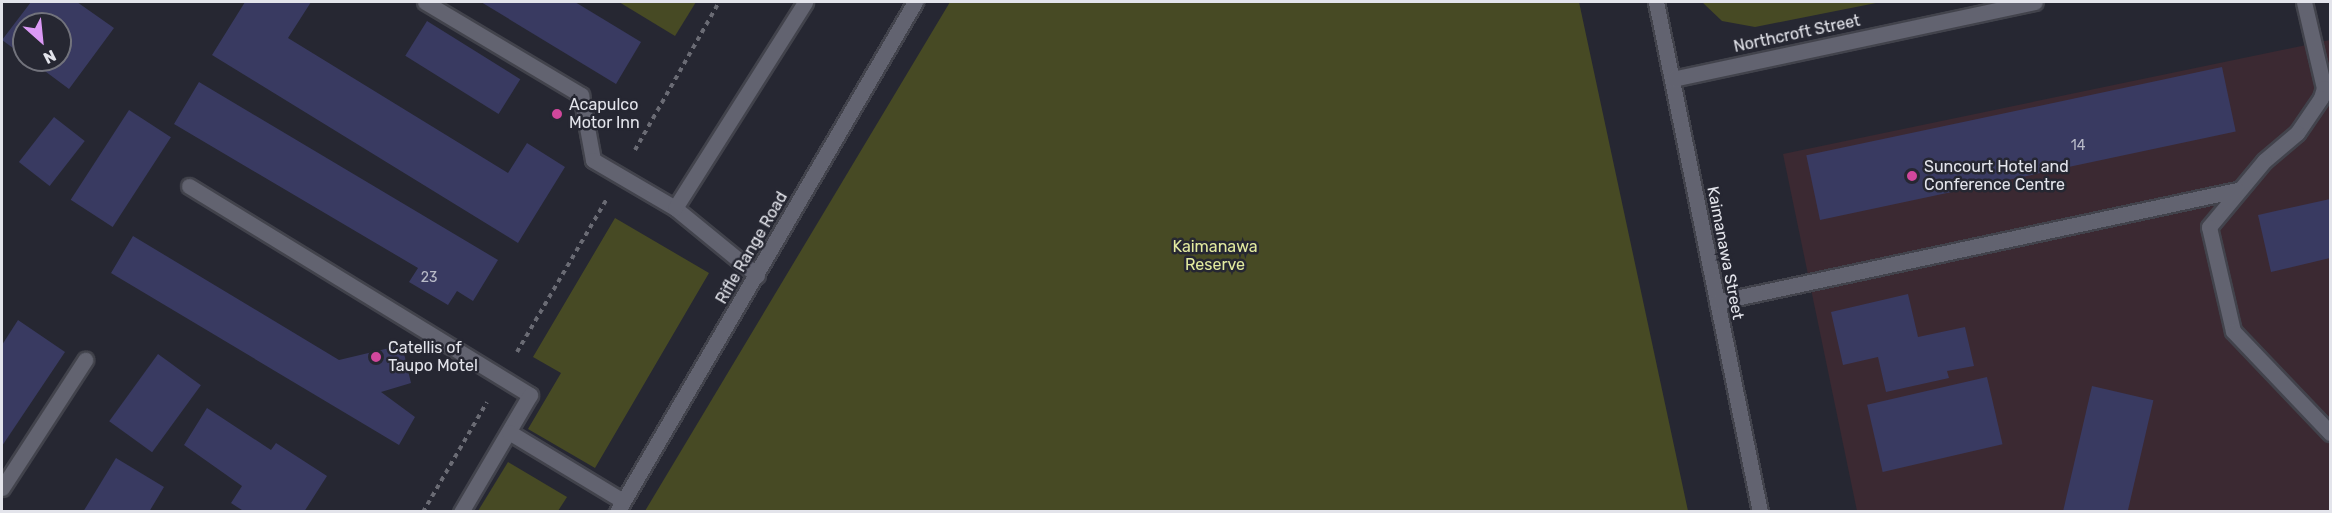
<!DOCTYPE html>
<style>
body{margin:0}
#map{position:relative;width:2332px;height:513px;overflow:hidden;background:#262732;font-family:Rubik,sans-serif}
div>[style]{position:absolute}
.commercial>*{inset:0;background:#3b2932}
.green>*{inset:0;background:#474a24}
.building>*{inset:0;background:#393a61;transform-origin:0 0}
.path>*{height:4px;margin-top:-2px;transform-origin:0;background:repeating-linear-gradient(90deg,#6a6b74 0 4.5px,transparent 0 9px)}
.roads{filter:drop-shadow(2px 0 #42434c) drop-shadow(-2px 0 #42434c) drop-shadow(0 2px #42434c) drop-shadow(0 -2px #42434c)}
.minor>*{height:15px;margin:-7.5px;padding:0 7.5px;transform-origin:7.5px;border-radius:7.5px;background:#626370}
.dots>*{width:16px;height:16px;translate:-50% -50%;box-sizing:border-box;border:3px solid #262732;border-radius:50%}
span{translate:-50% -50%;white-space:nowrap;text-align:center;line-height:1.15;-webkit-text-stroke:5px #262732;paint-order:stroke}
.number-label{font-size:14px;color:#b8bac8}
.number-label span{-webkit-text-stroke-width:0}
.street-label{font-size:16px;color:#e3e4eb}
.poi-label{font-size:16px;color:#e3e4eb}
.left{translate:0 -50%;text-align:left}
.park-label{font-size:16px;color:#e3eb9f}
.frame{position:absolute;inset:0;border:3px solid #e3e4eb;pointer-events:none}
.north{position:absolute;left:12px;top:12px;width:60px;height:60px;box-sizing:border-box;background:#262732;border:2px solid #72737c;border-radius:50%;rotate:153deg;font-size:16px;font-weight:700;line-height:24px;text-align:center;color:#e3e4eb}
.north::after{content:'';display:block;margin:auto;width:21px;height:27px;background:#db99f5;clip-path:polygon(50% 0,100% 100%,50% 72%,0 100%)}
</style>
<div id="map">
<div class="commercial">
<i style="clip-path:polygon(2330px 40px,2330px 511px,1857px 511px,1783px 154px)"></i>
</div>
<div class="green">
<i style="clip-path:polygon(619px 2px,696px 2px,675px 36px)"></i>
<i style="clip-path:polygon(950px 2px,1579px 2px,1688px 511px,645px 511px)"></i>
<i style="clip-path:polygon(1702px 2px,1881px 2px,1755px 27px,1722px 21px)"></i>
<i style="clip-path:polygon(615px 218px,709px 273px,595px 468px,528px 429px,561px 373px,533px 357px)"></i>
<i style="clip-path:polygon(508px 462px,567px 497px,558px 511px,478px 511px)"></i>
</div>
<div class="building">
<i style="clip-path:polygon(31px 2px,77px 2px,114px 28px,69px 89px,30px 60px,60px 60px,60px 24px,24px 24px,24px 56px,2px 40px)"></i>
<i style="clip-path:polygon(245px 2px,311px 2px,288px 38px,508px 173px,527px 143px,565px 167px,518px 243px,212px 55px)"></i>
<i style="clip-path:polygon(481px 2px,575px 2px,641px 42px,616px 84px)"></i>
<i style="left:427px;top:21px;width:110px;height:41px;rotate:32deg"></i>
<i style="left:2222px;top:67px;width:66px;height:425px;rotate:78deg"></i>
<i style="clip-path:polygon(199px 82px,498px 260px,473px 301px,457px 291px,448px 305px,409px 282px,418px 268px,174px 124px)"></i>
<i style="left:129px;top:110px;width:50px;height:107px;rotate:33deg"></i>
<i style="left:54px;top:117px;width:39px;height:57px;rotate:38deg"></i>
<i style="clip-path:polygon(2330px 199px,2330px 258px,2271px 272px,2258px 215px)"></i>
<i style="clip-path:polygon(133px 236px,339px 360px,402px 345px,411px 383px,381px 392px,415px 417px,399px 445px,111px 273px)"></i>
<i style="clip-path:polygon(1908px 294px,1918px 337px,1965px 327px,1974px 366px,1947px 371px,1949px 378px,1886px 392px,1878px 357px,1843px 365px,1831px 312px)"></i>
<i style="clip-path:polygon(18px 320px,65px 352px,2px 446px,2px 345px)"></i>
<i style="left:158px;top:354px;width:53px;height:83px;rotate:36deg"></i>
<i style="left:1987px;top:377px;width:69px;height:123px;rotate:77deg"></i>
<i style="left:2092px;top:386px;width:63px;height:129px;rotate:13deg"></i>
<i style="clip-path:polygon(207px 408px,271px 450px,276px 443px,327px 476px,304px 512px,245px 512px,231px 503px,242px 486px,184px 445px)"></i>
<i style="clip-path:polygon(116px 458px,164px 487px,149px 512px,83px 512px)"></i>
</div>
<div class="path">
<i style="left:635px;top:150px;width:170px;rotate:-60.4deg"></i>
<i style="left:517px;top:352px;width:176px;rotate:-59.6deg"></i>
<i style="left:423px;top:512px;width:127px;rotate:-59.8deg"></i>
</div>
<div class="roads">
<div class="minor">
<i style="left:425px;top:2px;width:182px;rotate:30.8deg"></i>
<i style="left:581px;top:95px;width:66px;rotate:79.5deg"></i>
<i style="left:593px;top:160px;width:95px;rotate:30.3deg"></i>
<i style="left:675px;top:208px;width:106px;rotate:39.3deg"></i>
<i style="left:1656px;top:2px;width:520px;rotate:78.47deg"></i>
<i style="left:2304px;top:2px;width:88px;rotate:76.9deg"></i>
<i style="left:2324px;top:88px;width:10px;rotate:107deg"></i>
<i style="left:2321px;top:98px;width:42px;rotate:124.4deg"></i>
<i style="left:2297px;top:133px;width:43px;rotate:139.7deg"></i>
<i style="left:2264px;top:161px;width:86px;rotate:129.8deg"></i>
<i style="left:2209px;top:227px;width:107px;rotate:77deg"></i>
<i style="left:2233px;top:331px;width:141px;rotate:46.4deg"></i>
<i style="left:1672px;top:79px;width:371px;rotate:-12deg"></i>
<i style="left:189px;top:186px;width:400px;rotate:31.5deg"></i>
<i style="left:530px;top:395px;width:136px;rotate:120.5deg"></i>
<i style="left:675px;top:208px;width:244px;rotate:-57.7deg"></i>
<i style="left:1717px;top:302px;width:532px;rotate:-12.15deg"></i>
<i style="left:509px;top:432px;width:133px;rotate:31.2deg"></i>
<i style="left:2px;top:488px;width:153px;rotate:-57deg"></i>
<i style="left:617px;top:512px;width:591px;rotate:-59.7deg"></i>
</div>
</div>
<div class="dots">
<i style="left:557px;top:114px;background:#d1479c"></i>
<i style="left:1912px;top:176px;background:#d1479c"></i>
<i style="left:376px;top:357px;background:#d1479c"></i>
</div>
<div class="number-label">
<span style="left:2078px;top:146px">14</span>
<span style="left:429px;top:278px">23</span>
</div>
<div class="street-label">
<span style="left:1797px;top:34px;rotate:-12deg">Northcroft Street</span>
<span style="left:752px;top:248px;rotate:-60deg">Rifle Range Road</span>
<span style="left:1725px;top:253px;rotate:79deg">Kaimanawa Street</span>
</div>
<div class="poi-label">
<span class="left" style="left:569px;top:114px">Acapulco<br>Motor Inn</span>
<span class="left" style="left:1924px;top:176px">Suncourt Hotel and<br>Conference Centre</span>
<span class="left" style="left:388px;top:357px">Catellis of<br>Taupo Motel</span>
</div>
<div class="park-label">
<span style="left:1215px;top:256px">Kaimanawa<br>Reserve</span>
</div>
<div class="frame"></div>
<div class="north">N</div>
</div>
